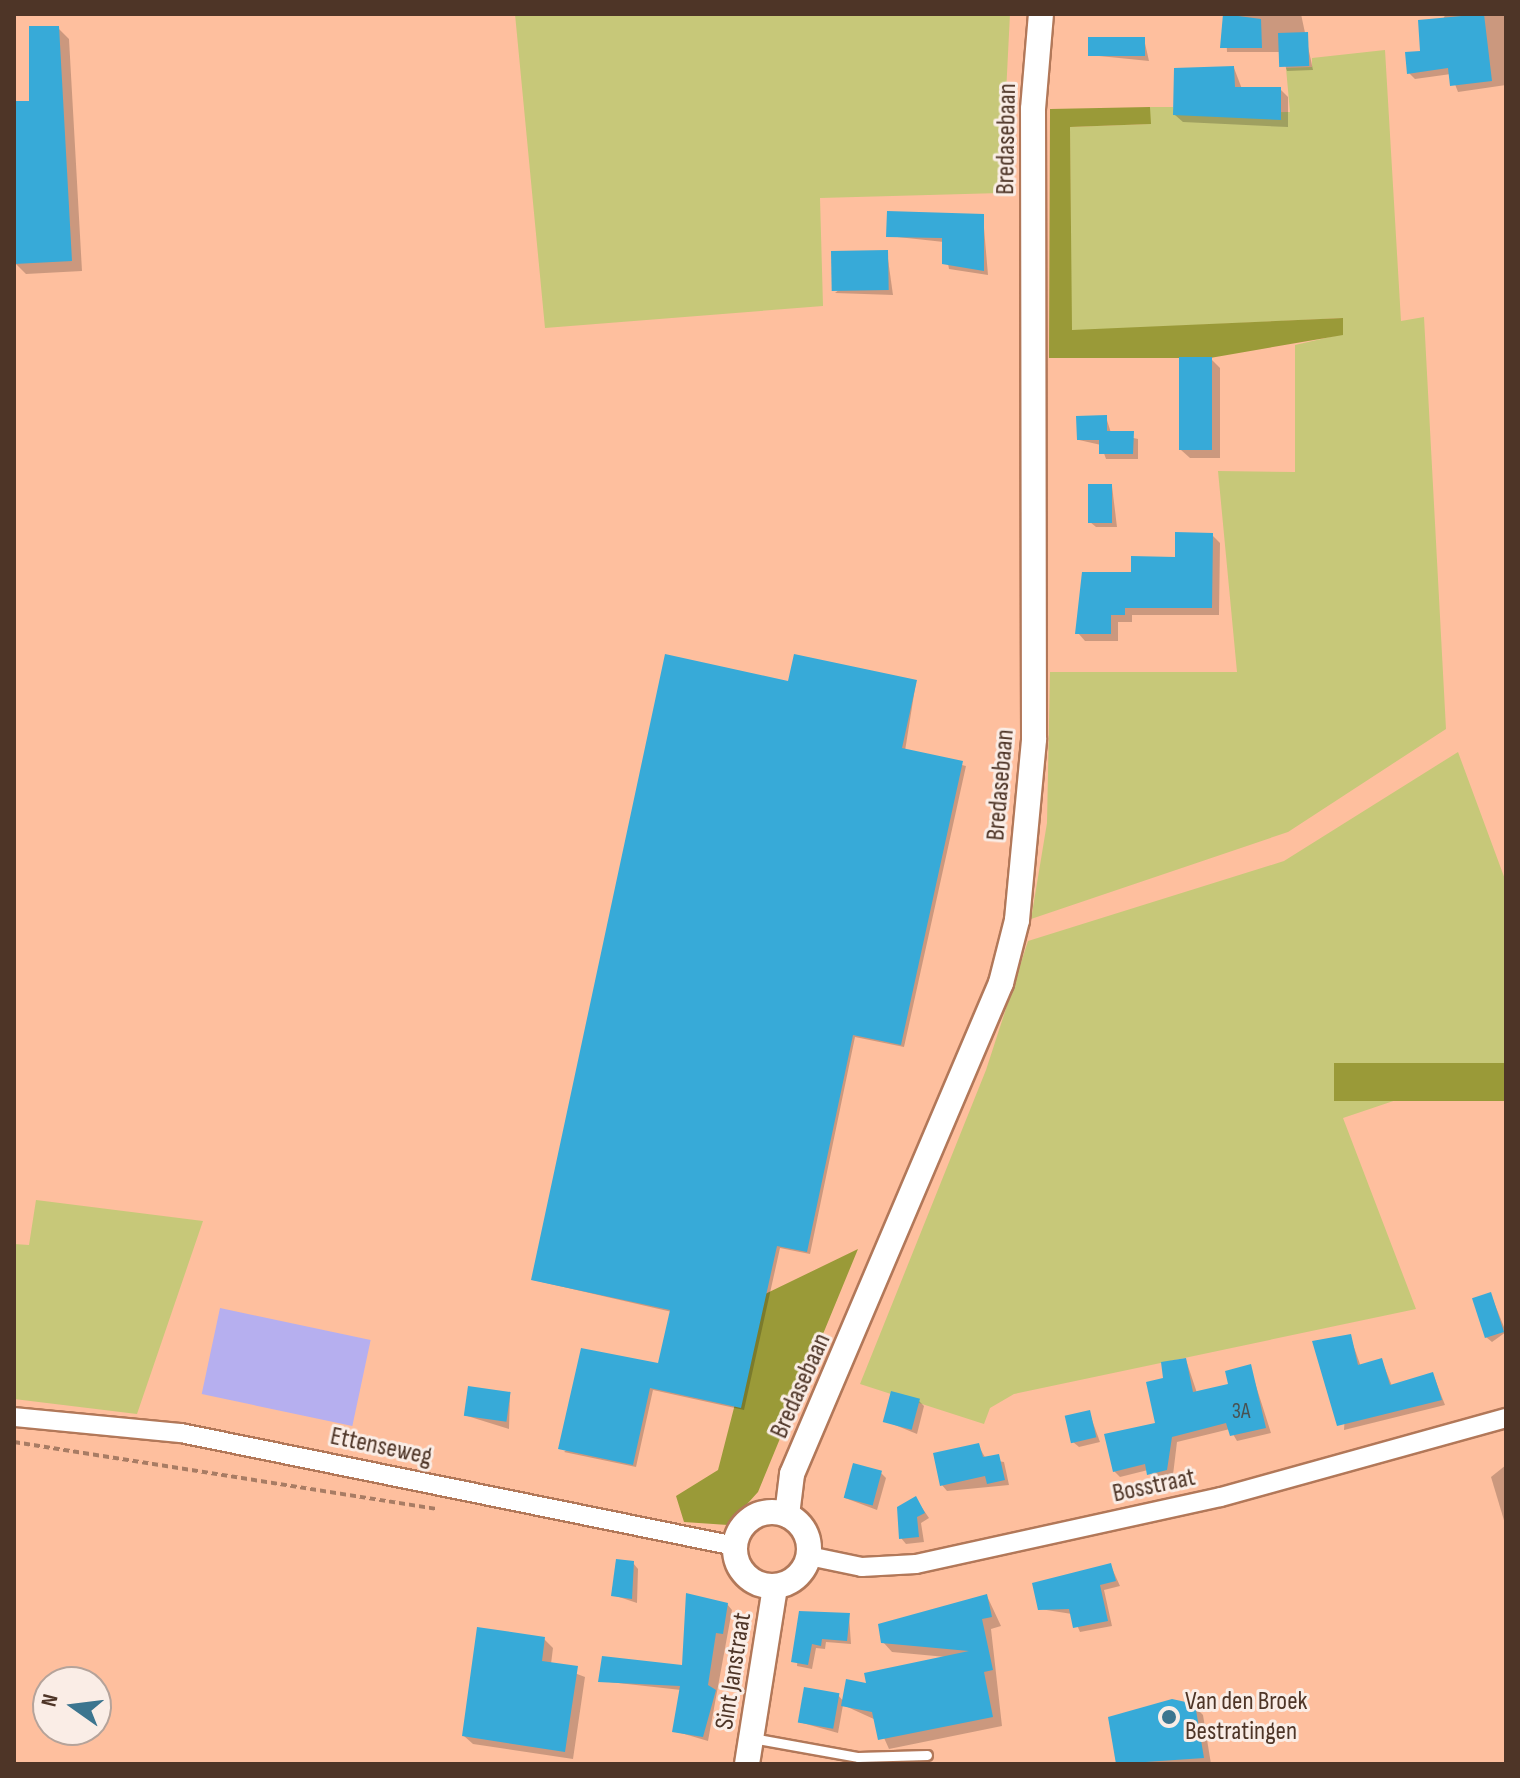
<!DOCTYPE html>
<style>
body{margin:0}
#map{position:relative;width:1520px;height:1778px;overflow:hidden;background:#febf9e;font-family:"Sofia Sans Condensed",sans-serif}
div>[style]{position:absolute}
.green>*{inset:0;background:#c7c879}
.forest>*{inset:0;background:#9a9a38;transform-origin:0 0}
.water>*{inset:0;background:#b6afef;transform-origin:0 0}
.shadow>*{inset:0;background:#0003}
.building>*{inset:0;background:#37aad8;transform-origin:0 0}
.path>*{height:4px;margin-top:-2px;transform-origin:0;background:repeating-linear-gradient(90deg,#a87c64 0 6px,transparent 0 10px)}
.roads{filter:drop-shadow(2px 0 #b27859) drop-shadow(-2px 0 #b27859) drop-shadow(0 2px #b27859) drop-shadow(0 -2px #b27859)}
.service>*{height:9px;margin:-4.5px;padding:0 4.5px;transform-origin:4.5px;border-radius:4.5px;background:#fff}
.minor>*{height:18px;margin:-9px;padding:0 9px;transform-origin:9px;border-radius:9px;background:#fff}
.tertiary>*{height:24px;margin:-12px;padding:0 12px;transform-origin:12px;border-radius:12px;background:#fff}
.tertiary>.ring{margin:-12px;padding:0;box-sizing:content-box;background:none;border:24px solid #fff;border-radius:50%}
.dots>*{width:22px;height:22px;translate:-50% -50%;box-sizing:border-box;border:4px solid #faede6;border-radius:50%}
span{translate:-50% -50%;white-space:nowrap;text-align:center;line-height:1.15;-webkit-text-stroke:6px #faede6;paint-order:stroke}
.number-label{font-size:22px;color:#485253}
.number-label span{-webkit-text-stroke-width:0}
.street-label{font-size:26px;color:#4e3527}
.poi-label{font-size:26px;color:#4e3527}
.left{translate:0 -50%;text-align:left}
.frame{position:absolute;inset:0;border:16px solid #4e3527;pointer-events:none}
.north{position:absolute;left:32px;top:1666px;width:80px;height:80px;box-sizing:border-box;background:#faede6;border:2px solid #b5a39a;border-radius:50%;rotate:284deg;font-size:22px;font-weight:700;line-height:32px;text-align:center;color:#4e3527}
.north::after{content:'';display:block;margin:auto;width:28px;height:36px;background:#3c758f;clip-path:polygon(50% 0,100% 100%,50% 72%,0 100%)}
</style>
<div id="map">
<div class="green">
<i style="clip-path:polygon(515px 14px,1010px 14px,1001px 193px,820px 198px,823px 306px,545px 328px)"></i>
<i style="clip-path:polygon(1385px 50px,1401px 321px,1424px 317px,1446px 729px,1288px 832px,1031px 919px,1047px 823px,1050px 672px,1237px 672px,1218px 471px,1295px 472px,1295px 345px,1343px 334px,1343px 318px,1071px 331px,1070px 127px,1150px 124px,1150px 107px,1173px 107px,1175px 114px,1290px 112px,1286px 68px,1312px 67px,1312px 58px)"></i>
<i style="clip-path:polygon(1458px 752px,1506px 882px,1506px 1063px,1343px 1118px,1416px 1309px,1014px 1394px,990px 1408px,984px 1424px,860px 1384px,986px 1070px,1028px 941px,1284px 861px)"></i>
<i style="clip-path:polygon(36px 1200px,203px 1221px,137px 1414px,14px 1399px,14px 1244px,29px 1245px)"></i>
</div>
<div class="forest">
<i style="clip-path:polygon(1150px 107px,1151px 124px,1070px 127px,1072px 330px,1343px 318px,1343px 335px,1210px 358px,1049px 358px,1050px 109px)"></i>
<i style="left:1506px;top:1063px;width:38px;height:172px;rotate:90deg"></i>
<i style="clip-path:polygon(858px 1249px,758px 1492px,728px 1525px,684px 1522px,676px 1496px,718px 1470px,763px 1295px)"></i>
</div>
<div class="water">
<i style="left:220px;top:1308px;width:154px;height:88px;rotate:12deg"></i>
</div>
<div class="shadow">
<i style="clip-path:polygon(1225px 14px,1301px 14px,1313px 70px,1287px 71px,1281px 52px,1227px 52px)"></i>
<i style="clip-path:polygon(1446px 14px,1506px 14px,1506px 85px,1458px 92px,1451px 74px,1415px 79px,1409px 73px)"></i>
<i style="clip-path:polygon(58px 28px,69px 39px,82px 271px,26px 274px,15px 263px,14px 103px,31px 103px)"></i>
<i style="clip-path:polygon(1144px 39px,1149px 61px,1089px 55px)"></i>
<i style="clip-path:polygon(1234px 68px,1242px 89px,1280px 89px,1288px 97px,1288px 127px,1183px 122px,1175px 115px)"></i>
<i style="clip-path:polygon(983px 216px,988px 275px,949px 269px,944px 242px,888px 236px)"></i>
<i style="clip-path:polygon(887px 252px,893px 295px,835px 293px)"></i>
<i style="clip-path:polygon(1211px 359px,1220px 368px,1220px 458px,1190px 458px,1181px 450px)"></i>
<i style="clip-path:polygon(1106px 417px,1111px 433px,1138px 439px,1138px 459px,1106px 459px,1101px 445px,1079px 440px)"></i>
<i style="clip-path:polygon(1112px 486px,1117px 527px,1096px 527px,1090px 522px)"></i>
<i style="clip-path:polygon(1212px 535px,1220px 543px,1219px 615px,1132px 615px,1132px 622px,1118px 622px,1118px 641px,1085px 641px,1078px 633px,1133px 574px,1177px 559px)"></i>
<i style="clip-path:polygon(916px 682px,905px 751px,966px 766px,904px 1047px,855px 1037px,810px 1254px,780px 1248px,744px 1410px,653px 1390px,636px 1467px,564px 1452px,660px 1366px,672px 1312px,533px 1280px,789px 683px)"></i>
<i style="clip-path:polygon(1491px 1295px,1506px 1332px,1492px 1342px,1486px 1337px)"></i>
<i style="clip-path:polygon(1350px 1336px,1361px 1367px,1382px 1361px,1392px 1386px,1433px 1374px,1445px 1405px,1344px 1430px)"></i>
<i style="clip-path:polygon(1186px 1360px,1197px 1393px,1231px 1385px,1250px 1367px,1271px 1433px,1237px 1441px,1230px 1429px,1177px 1442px,1173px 1475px,1155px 1480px,1148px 1470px,1120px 1477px,1114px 1471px,1157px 1424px,1165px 1379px)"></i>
<i style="clip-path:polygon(510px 1394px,509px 1429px,464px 1415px)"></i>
<i style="clip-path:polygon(919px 1401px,924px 1406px,917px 1434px,890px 1423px)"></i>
<i style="clip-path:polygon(1089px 1412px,1100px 1442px,1079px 1447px,1073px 1442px)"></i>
<i style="clip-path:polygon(978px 1445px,986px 1459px,1004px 1462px,1009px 1485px,947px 1491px,942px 1485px)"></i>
<i style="clip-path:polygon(1506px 1465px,1506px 1527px,1491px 1477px)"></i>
<i style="clip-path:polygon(880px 1472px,886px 1478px,877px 1510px,845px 1498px)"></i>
<i style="clip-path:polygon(916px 1499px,929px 1518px,921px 1523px,924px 1542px,906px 1544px,901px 1538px)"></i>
<i style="clip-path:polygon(633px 1563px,638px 1569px,637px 1603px,613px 1595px)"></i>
<i style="clip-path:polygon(1111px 1566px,1120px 1586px,1104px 1590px,1112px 1626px,1080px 1632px,1072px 1614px,1040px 1609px)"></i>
<i style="clip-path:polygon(987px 1596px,1001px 1626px,991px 1629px,1002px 1726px,889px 1749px,876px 1720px,843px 1705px,838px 1733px,799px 1722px,838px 1695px,844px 1702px,946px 1657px,892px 1652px,883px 1642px)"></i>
<i style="clip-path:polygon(727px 1604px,732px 1610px,708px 1741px,674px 1731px,681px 1690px,600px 1681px,684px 1667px)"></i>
<i style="clip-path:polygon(801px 1613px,849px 1615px,851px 1644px,826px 1642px,825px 1649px,816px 1648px,812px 1669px,797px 1666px)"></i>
<i style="clip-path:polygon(544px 1639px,553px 1648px,551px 1664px,585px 1677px,573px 1759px,473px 1744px,464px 1736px)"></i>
<i style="clip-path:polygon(1194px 1706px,1203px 1715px,1211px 1764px,1118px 1764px,1111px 1719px)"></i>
</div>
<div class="building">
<i style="clip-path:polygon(1223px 14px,1261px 19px,1262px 48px,1220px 48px)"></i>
<i style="clip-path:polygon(1484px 14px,1492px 81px,1450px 86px,1448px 68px,1407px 74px,1405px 52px,1420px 51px,1418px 20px)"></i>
<i style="clip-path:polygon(29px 26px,59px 26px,72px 261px,14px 264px,14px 101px,29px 101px)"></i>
<i style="left:1308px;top:32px;width:34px;height:30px;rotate:88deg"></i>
<i style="left:1088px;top:37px;width:57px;height:19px"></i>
<i style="clip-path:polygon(1234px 66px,1235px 87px,1281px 87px,1281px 120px,1173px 115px,1174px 68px)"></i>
<i style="clip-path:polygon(887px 211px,984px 214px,984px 271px,942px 264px,942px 238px,886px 237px)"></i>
<i style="left:888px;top:250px;width:40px;height:57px;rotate:89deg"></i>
<i style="left:1179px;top:357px;width:33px;height:93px"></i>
<i style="clip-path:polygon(1107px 415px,1107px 431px,1134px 431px,1133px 454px,1099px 454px,1099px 440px,1077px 440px,1076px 416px)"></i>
<i style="left:1088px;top:484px;width:24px;height:39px"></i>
<i style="clip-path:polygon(1175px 532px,1213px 533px,1212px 608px,1125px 608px,1125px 615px,1111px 615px,1111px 634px,1075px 634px,1082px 572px,1131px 572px,1131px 556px,1175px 557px)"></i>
<i style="clip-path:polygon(665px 654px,788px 681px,794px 654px,917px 680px,902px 748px,963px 761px,901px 1045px,853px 1035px,807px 1252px,777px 1246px,741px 1408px,650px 1388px,633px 1465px,558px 1449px,581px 1348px,658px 1363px,670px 1310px,531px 1280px)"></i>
<i style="left:1491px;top:1292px;width:42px;height:20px;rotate:72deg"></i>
<i style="clip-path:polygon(1351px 1334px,1358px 1365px,1382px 1358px,1390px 1385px,1433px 1372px,1442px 1400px,1337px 1426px,1312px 1341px)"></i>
<i style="clip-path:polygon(1186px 1358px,1193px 1392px,1228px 1384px,1225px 1371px,1251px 1364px,1266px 1428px,1230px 1436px,1226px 1423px,1172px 1437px,1167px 1470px,1147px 1475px,1145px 1464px,1113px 1472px,1104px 1434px,1155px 1423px,1146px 1382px,1163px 1378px,1161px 1362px)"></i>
<i style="left:468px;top:1386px;width:43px;height:30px;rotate:8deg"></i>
<i style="left:891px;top:1391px;width:30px;height:32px;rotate:15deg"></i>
<i style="left:1090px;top:1410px;width:28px;height:26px;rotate:77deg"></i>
<i style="clip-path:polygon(979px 1443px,983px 1457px,999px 1454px,1005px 1480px,987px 1484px,985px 1476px,940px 1486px,933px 1453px)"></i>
<i style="left:853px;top:1463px;width:30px;height:36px;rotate:15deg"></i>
<i style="clip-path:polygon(916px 1496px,925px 1513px,917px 1517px,919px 1537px,899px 1539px,897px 1507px)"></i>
<i style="clip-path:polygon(616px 1559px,634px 1561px,632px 1599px,611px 1596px)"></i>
<i style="clip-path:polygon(1111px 1563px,1116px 1581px,1100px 1585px,1108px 1621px,1073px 1628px,1069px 1609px,1038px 1610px,1032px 1583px)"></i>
<i style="clip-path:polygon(686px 1593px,728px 1603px,723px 1634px,716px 1633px,708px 1685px,716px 1690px,703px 1737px,672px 1732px,680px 1686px,598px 1682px,602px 1656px,682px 1665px)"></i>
<i style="clip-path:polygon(987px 1594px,992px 1617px,982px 1619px,993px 1670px,984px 1672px,993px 1717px,878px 1740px,872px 1712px,841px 1706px,846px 1679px,866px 1683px,864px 1673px,969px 1651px,881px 1643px,878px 1624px)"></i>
<i style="clip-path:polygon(799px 1611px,850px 1613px,847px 1641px,822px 1639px,821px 1646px,812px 1644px,808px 1665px,791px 1662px)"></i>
<i style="clip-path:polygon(477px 1627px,545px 1637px,542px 1661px,578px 1666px,565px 1752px,462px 1736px)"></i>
<i style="left:804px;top:1687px;width:36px;height:36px;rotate:10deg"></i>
<i style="clip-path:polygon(1172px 1699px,1195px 1704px,1204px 1758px,1116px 1764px,1108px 1717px)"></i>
</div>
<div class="path">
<i style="left:14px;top:1442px;width:429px;rotate:9deg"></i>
</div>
<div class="roads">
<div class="service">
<i style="left:752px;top:1738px;width:108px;rotate:10.2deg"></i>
<i style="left:858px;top:1757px;width:69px;rotate:-1.7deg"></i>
</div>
<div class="minor">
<i style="left:14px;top:1417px;width:168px;rotate:5.5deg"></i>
<i style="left:181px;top:1433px;width:565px;rotate:11.53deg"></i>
<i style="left:809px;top:1556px;width:54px;rotate:11.7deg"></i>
<i style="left:862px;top:1567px;width:54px;rotate:-3.2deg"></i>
<i style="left:916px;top:1564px;width:312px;rotate:-12.4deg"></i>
<i style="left:1221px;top:1497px;width:296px;rotate:-15.5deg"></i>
</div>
<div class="tertiary">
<i class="ring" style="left:735px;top:1512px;width:50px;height:50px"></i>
<i style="left:787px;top:1515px;width:41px;rotate:-83deg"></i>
<i style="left:792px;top:1474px;width:534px;rotate:-66.94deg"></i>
<i style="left:1001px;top:983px;width:65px;rotate:-75.7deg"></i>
<i style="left:1017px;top:920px;width:182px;rotate:-84.6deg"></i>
<i style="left:1034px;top:739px;width:630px;rotate:-90.09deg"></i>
<i style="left:1033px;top:109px;width:95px;rotate:-85.2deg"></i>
<i style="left:747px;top:1764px;width:179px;rotate:-81deg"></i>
</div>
</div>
<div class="dots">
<i style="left:1169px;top:1717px;background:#3c758f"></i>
</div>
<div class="number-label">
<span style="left:1241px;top:1412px">3A</span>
</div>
<div class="street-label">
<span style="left:1007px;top:139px;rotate:-89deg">Bredasebaan</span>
<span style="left:1001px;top:785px;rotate:-85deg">Bredasebaan</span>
<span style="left:801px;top:1386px;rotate:-66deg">Bredasebaan</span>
<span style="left:381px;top:1447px;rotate:12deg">Ettenseweg</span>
<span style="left:1154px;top:1486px;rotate:-12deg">Bosstraat</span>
<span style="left:734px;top:1671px;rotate:-81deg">Sint Janstraat</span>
</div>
<div class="poi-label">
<span class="left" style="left:1185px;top:1717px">Van den Broek<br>Bestratingen</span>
</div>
<div class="frame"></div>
<div class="north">N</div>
</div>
